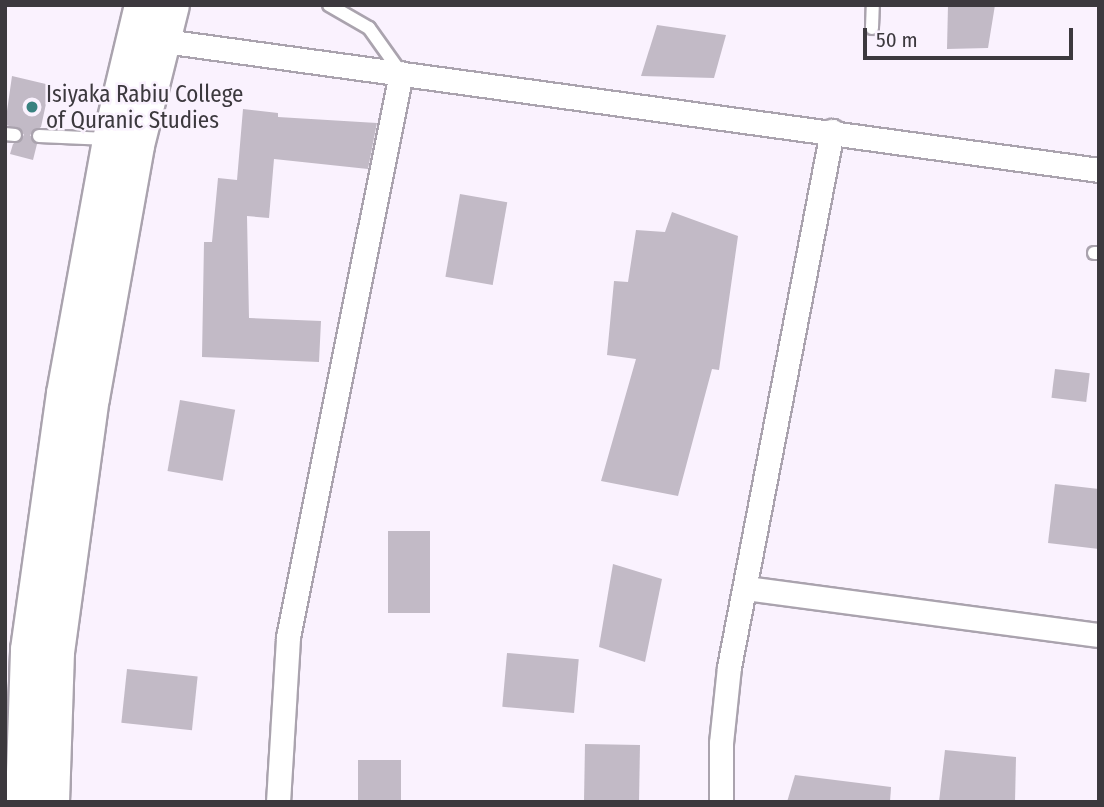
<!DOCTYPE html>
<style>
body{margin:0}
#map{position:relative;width:1104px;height:807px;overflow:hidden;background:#faf2fe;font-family:"Fira Sans Condensed",sans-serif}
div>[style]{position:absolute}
.building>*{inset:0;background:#c2bac6;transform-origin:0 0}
.roads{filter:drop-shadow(2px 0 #aaa3ae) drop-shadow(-2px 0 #aaa3ae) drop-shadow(0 2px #aaa3ae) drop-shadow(0 -2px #aaa3ae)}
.lane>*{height:12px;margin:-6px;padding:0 6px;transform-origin:6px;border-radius:6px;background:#fff}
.street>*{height:23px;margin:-11.5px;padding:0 11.5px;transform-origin:11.5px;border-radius:11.5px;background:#fff}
.secondary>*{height:33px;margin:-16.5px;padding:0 16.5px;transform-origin:16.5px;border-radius:16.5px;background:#fff}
.dots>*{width:19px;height:19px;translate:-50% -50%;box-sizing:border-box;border:4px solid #faf2fe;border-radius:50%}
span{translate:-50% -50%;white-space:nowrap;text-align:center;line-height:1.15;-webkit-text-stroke:5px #faf2fe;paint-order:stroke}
.poi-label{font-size:23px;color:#3c393e}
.left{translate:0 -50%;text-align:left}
.frame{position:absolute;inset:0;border:7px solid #3c393e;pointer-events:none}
.scale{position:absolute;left:863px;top:28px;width:210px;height:32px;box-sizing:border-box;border:4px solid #3c393e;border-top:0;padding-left:9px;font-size:21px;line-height:24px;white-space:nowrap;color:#3c393e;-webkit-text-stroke:5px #faf2fe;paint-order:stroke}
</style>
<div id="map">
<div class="building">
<i style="clip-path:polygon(948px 5px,995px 5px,988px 48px,947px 49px)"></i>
<i style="clip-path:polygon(657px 25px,726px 35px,714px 78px,641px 76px)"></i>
<i style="clip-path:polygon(12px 76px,50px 85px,41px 127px,30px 135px,37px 144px,33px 160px,10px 154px,13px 144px,24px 135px,19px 128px,5px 125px)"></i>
<i style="clip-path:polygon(243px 109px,278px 113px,278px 117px,377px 123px,368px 169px,274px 159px,269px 218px,247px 216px,249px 318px,321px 321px,319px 362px,202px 357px,204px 242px,212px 242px,218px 178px,237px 180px)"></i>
<i style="left:460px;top:194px;width:48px;height:84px;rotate:10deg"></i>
<i style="clip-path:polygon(672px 212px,738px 236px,719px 370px,712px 369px,678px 496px,601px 481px,636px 359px,607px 355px,614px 281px,628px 282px,636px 230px,665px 232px)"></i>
<i style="left:1055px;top:369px;width:35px;height:29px;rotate:7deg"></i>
<i style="left:180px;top:400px;width:56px;height:72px;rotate:10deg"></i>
<i style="clip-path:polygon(1055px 484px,1099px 489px,1099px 549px,1048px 543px)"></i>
<i style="left:430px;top:531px;width:82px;height:42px;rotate:90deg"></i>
<i style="clip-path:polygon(613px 564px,662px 579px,645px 662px,599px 647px)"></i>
<i style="left:507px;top:653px;width:72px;height:54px;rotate:5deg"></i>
<i style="left:127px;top:669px;width:71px;height:54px;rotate:6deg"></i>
<i style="left:640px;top:745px;width:57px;height:55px;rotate:91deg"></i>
<i style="clip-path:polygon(945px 750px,1016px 757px,1015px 802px,939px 802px)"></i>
<i style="left:358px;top:760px;width:43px;height:42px"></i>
<i style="clip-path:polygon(795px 775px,891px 787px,890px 802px,787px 802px)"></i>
</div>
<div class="roads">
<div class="lane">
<i style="left:329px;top:5px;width:46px;rotate:29.9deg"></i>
<i style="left:369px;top:28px;width:55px;rotate:54.6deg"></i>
<i style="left:872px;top:28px;width:23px;rotate:-88deg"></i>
<i style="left:5px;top:134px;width:10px;rotate:6deg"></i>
<i style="left:39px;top:136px;width:69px;rotate:2.5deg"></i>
<i style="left:1094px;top:253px;width:5px"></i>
</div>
<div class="street">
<i style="left:150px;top:39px;width:958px;rotate:7.86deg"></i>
<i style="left:746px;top:588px;width:356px;rotate:7.6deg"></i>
<i style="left:278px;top:802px;width:165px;rotate:-86.5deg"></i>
<i style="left:288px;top:637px;width:575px;rotate:-78.67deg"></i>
<i style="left:721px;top:802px;width:59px;rotate:-90deg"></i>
<i style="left:721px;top:743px;width:76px;rotate:-84deg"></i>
<i style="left:729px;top:667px;width:546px;rotate:-79.12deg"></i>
</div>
<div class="secondary">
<i style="left:22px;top:802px;width:153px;rotate:-88.1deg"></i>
<i style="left:27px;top:649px;width:259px;rotate:-82deg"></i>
<i style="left:63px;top:393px;width:258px;rotate:-79.7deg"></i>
<i style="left:109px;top:139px;width:138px;rotate:-76.6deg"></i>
<i style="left:52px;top:802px;width:150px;rotate:-88.1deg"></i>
<i style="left:57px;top:652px;width:256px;rotate:-82.2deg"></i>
<i style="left:92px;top:398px;width:257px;rotate:-79.9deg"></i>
<i style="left:137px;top:145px;width:144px;rotate:-76deg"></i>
</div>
</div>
<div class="dots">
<i style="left:32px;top:107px;background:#398280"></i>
</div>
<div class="poi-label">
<span class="left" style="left:46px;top:107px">Isiyaka Rabiu College<br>of Quranic Studies</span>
</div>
<div class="frame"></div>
<div class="scale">50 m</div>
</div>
